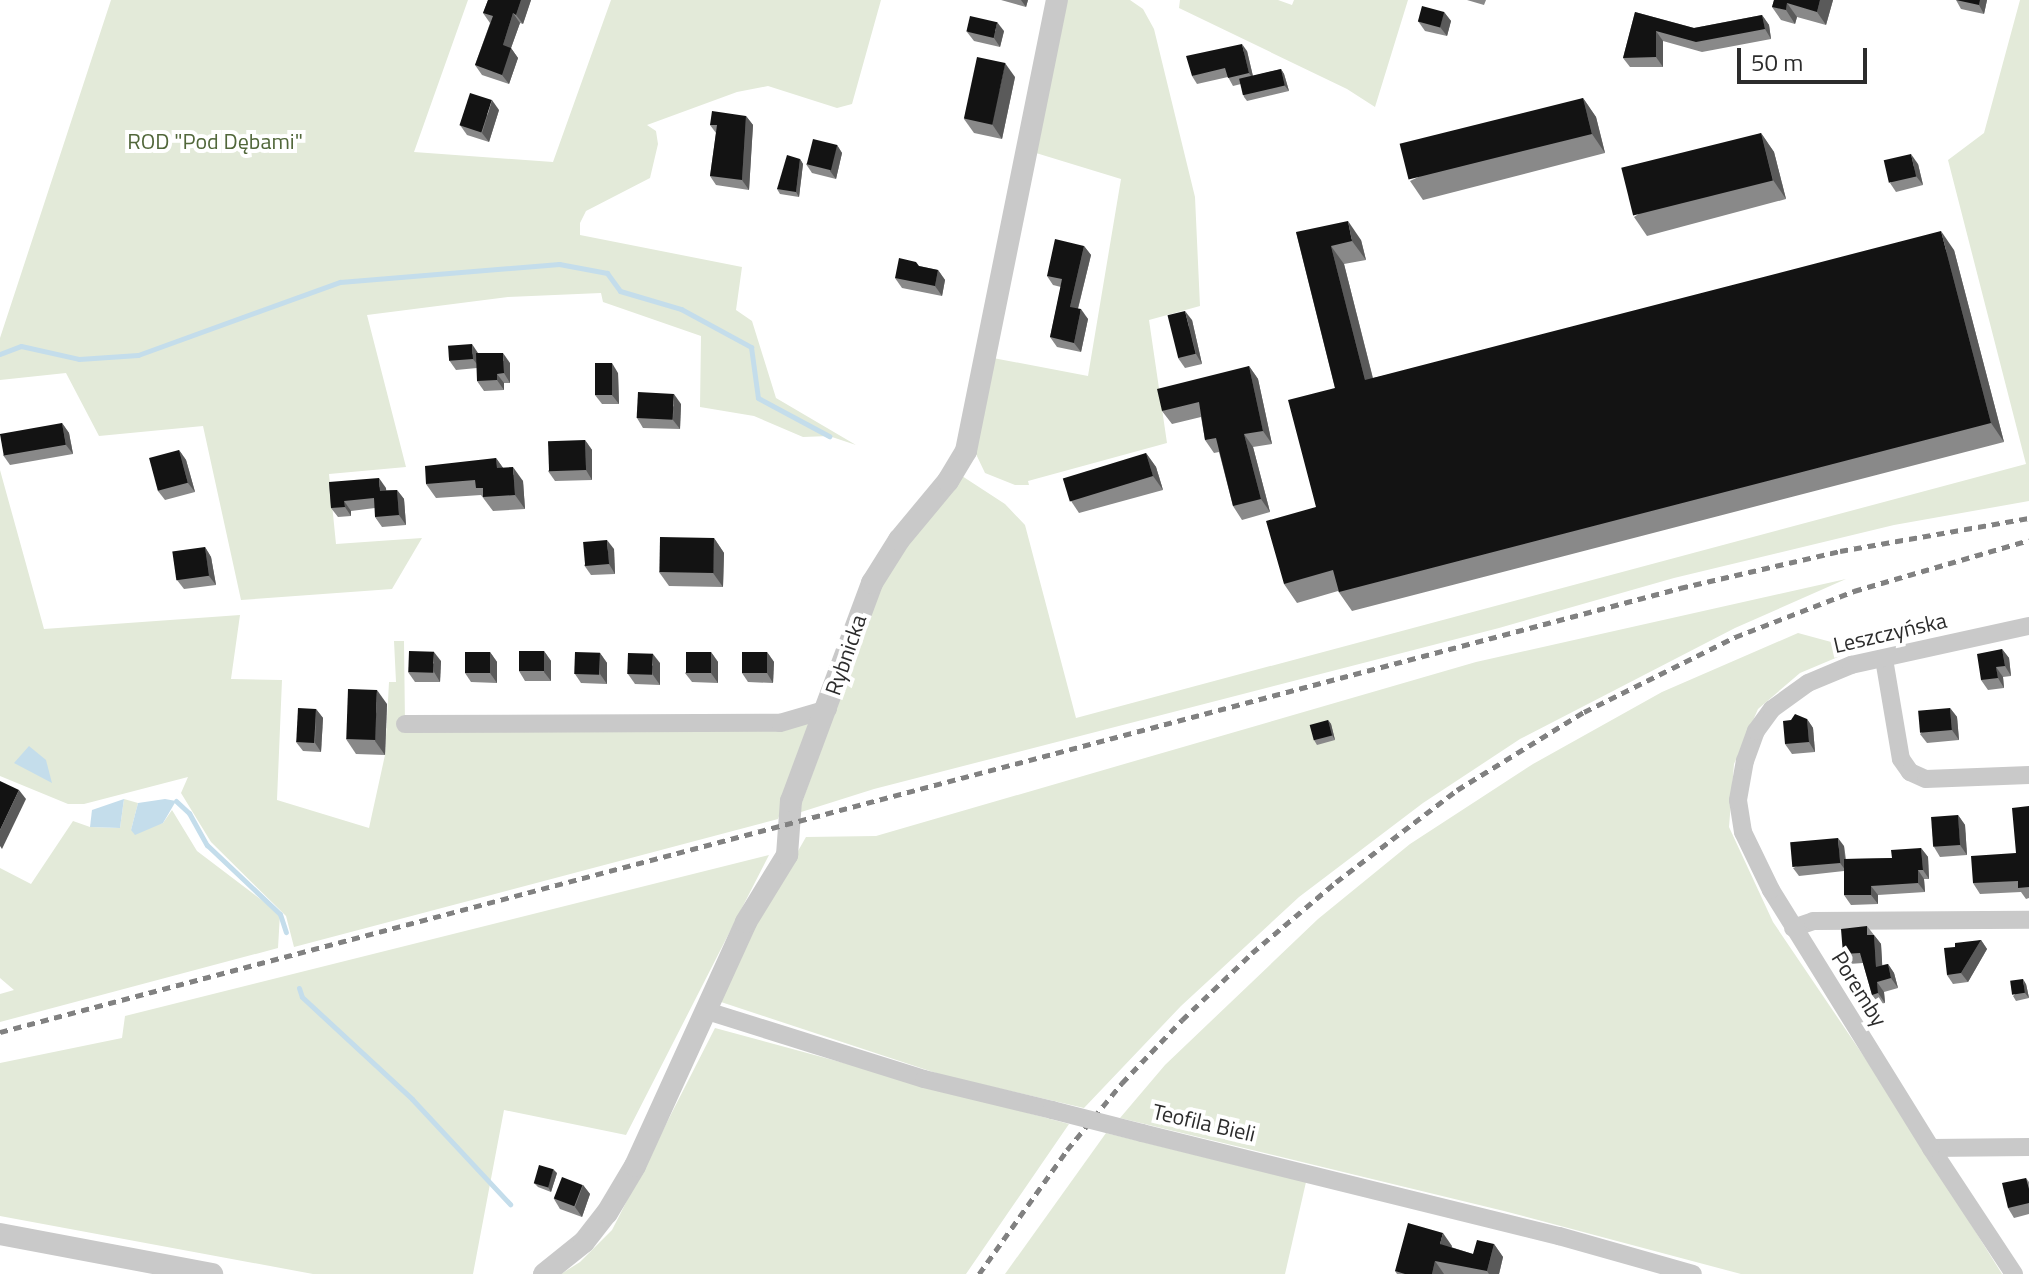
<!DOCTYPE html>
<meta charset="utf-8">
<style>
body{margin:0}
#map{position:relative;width:2029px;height:1274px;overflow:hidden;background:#fff;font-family:"Titillium Web",sans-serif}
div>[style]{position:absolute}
.green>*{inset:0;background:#e3ead9}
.water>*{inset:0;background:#c4ddeb}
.stream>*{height:5px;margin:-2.5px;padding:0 2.5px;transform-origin:2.5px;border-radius:2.5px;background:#c4ddeb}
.minor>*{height:18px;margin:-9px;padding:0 9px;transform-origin:9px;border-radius:9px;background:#c9c9c9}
.tertiary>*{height:22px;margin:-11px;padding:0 11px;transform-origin:11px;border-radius:11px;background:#c9c9c9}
.rail>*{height:5px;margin-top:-2.5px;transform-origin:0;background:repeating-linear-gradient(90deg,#818181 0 8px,transparent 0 14px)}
.minor-bridge>*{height:18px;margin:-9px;padding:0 9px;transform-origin:9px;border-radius:9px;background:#c9c9c9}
.wall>*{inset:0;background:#898989}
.shaded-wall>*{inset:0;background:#5a5a5a}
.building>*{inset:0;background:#131313;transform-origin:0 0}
span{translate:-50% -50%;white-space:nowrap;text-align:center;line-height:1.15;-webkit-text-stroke:8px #fff;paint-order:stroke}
.park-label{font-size:22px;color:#51673a}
.street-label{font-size:22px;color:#2c2c2c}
.scale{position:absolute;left:1737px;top:48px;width:130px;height:36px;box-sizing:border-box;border:4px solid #2c2c2c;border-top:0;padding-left:10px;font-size:24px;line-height:28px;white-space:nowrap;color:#2c2c2c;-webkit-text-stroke:6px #fff;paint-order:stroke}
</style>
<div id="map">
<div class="green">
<i style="clip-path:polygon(111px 0,468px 0,414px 152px,553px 162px,611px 0,881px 0,852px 104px,837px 108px,768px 86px,737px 92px,647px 125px,656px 131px,658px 144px,650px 178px,586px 211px,580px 223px,580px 235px,742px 267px,736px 310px,752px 321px,776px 398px,856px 445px,829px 436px,803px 437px,754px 416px,700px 407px,701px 336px,603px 302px,601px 293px,508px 297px,367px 315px,406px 467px,329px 474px,336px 544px,422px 538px,392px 589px,241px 600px,203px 426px,99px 436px,66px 373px,0 380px,0 338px)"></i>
<i style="clip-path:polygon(1065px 0,1130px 0,1143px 9px,1154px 29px,1195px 197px,1200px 306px,1149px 320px,1167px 443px,1028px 481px,1029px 485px,1015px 485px,985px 473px,975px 452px,993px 358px,1088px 376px,1121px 179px,1036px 153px)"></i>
<i style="clip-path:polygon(1180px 0,1278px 0,1292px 5px,1294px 0,1408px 0,1375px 107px,1347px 89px,1179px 8px)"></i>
<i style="clip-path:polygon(2020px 0,2029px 0,2029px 501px,1894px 525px,1674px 578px,1499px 628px,874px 789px,798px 813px,885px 575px,962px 476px,1005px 504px,1025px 525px,1076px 718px,2026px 464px,1948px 160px,1984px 133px)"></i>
<i style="clip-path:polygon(0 470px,44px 629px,240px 615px,231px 679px,282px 680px,277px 800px,369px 828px,385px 755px,389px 682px,396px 682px,394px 641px,404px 641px,405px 724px,815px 717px,778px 819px,294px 947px,286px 916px,211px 842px,181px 793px,188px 777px,84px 804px,68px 804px,0 776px)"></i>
<i style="clip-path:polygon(1846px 579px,1735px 628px,1520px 739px,1423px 803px,1299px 897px,1181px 1006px,1084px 1108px,945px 1076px,721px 1002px,754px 928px,806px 837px,876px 836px,1476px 662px)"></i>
<i style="clip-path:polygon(1798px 633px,1857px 649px,1800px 673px,1758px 709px,1734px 764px,1729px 827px,1773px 922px,1892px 1098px,2002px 1274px,1741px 1274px,1504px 1211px,1120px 1118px,1165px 1065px,1318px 919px,1410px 844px,1533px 764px,1662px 692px)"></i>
<i style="clip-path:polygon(124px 799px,138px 803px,131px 830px,163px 823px,172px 810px,197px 851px,280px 914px,278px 948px,0 1022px,0 994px,14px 990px,0 978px,0 868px,31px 884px,73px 821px,90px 827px,120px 828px)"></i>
<i style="clip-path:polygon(769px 855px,626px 1135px,504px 1110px,473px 1274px,313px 1274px,0 1216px,0 1063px,122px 1038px,125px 1016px)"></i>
<i style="clip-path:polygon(715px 1028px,1069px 1124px,966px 1274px,561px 1274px,580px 1262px,612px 1230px)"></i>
<i style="clip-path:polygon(1106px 1133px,1306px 1182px,1285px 1274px,1005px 1274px)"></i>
</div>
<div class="water">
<i style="clip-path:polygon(29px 746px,46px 760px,52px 783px,14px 763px)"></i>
<i style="clip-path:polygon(124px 799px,120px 828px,90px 827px,92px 810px)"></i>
<i style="clip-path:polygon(165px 799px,176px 801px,163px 823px,135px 835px,131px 830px,138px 803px)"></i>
</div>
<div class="stream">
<i style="left:0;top:354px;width:22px;rotate:-21deg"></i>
<i style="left:21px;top:346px;width:59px;rotate:12.6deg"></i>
<i style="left:79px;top:359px;width:59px;rotate:-3.9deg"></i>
<i style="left:138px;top:355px;width:215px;rotate:-19.9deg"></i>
<i style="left:340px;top:282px;width:220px;rotate:-4.7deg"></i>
<i style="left:559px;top:264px;width:49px;rotate:10.6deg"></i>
<i style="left:607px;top:273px;width:22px;rotate:54deg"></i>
<i style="left:620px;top:291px;width:64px;rotate:16.4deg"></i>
<i style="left:681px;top:309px;width:80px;rotate:28.5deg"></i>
<i style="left:751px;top:347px;width:51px;rotate:82.2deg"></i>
<i style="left:758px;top:398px;width:81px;rotate:28.2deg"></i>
<i style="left:176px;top:801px;width:18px;rotate:43deg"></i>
<i style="left:189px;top:813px;width:37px;rotate:61deg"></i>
<i style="left:207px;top:845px;width:100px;rotate:43.4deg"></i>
<i style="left:280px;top:914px;width:19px;rotate:72deg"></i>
<i style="left:299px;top:988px;width:9px;rotate:72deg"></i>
<i style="left:302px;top:997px;width:150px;rotate:42.8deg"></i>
<i style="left:412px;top:1099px;width:144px;rotate:47deg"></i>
</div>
<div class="minor">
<i style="left:1884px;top:659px;width:101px;rotate:80.4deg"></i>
<i style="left:1901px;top:759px;width:16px;rotate:55deg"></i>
<i style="left:1910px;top:772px;width:17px;rotate:24deg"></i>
<i style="left:1926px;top:779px;width:103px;rotate:-2.2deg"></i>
<i style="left:405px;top:724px;width:375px;rotate:-0.2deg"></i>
<i style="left:780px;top:723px;width:50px;rotate:-16.3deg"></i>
<i style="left:1793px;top:928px;width:21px;rotate:-19deg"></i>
<i style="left:1813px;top:921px;width:216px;rotate:-0.3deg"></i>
<i style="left:707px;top:1011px;width:227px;rotate:17.4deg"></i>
<i style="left:924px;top:1079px;width:132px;rotate:13.6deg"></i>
<i style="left:1142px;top:1133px;width:430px;rotate:13.9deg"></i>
<i style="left:1559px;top:1236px;width:139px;rotate:15.8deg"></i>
<i style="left:1931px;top:1148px;width:98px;rotate:-0.6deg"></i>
<i style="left:2014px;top:1274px;width:151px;rotate:-123.4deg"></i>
<i style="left:1931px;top:1148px;width:304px;rotate:-121.8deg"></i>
<i style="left:1771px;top:890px;width:64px;rotate:-115.8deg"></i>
<i style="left:1743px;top:832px;width:32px;rotate:-99deg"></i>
<i style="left:1738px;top:800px;width:40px;rotate:-80deg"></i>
<i style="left:1745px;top:761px;width:32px;rotate:-70deg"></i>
<i style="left:1756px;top:731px;width:27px;rotate:-54deg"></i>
<i style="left:1772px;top:709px;width:44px;rotate:-35.8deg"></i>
<i style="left:1808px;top:683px;width:47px;rotate:-22.7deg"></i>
<i style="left:1851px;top:665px;width:182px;rotate:-12.4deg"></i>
</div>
<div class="tertiary">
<i style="left:0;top:1234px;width:216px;rotate:10.7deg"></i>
<i style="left:544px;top:1274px;width:51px;rotate:-38.7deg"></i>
<i style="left:584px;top:1242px;width:37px;rotate:-52deg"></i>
<i style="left:607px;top:1213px;width:55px;rotate:-59.2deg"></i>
<i style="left:635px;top:1166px;width:268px;rotate:-65.5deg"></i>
<i style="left:746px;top:922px;width:79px;rotate:-58.5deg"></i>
<i style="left:787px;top:855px;width:54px;rotate:-85.8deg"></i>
<i style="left:791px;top:801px;width:233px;rotate:-69.6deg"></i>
<i style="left:872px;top:583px;width:51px;rotate:-57.9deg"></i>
<i style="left:899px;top:540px;width:77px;rotate:-50.3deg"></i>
<i style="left:948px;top:481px;width:35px;rotate:-59deg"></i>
<i style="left:966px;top:451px;width:460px;rotate:-78.6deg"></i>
</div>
<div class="rail">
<i style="left:0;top:1032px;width:1738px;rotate:-14.8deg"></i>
<i style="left:1680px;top:588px;width:164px;rotate:-13deg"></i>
<i style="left:1840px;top:551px;width:192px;rotate:-9.9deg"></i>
<i style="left:979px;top:1274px;width:152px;rotate:-54.6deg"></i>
<i style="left:1067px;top:1150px;width:87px;rotate:-50.6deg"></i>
<i style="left:1122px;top:1083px;width:87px;rotate:-46.4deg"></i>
<i style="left:1182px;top:1020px;width:97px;rotate:-43.7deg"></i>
<i style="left:1252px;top:953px;width:110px;rotate:-40.2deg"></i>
<i style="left:1336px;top:882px;width:152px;rotate:-37.2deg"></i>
<i style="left:1457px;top:790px;width:149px;rotate:-31.6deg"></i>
<i style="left:1584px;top:712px;width:169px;rotate:-26.4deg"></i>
<i style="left:1735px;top:637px;width:128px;rotate:-21.1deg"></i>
<i style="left:1854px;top:591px;width:182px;rotate:-16.2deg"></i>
</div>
<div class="minor-bridge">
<i style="left:1052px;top:1110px;width:93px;rotate:14.3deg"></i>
</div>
<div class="wall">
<i style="clip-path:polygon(488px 0,531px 0,523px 24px,520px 23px,511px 48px,518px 58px,509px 84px,482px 75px,475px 65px,490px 23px,483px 13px)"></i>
<i style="clip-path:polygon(1001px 0,1028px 0,1026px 7px)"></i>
<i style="clip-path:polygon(1467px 0,1486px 0,1484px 5px)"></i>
<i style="clip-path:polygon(1774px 0,1833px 0,1826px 25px,1797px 17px,1795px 24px,1781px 20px,1772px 7px)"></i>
<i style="clip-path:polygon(1956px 0,1987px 0,1984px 14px,1961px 9px)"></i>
<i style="clip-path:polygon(1444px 12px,1451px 21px,1447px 36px,1425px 31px,1418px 21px)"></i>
<i style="clip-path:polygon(1635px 12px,1694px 28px,1762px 15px,1769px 25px,1771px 39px,1702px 52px,1663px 41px,1663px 67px,1630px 67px,1623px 58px)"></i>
<i style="clip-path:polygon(1004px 31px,1000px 47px,974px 41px,967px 32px)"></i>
<i style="clip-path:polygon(1247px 51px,1253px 76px,1281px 69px,1284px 74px,1289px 91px,1247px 101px,1244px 97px,1241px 84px,1233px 86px,1228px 77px,1197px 84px,1192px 76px)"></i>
<i style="clip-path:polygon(1015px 77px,1002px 139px,974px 133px,964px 119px)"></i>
<i style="clip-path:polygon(1583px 98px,1596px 117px,1605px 153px,1423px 200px,1410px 181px)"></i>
<i style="clip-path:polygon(499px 110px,489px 142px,467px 135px,460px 125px)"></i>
<i style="clip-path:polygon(746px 116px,753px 125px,749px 190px,716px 185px,710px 176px,716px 133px,710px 125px)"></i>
<i style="clip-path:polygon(1761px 133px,1774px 152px,1786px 199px,1647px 236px,1634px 217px)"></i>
<i style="clip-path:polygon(837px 145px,842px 153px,836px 179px,812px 173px,806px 164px)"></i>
<i style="clip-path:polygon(800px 159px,803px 164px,799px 197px,780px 194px,777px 189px)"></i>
<i style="clip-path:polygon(1918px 164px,1923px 185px,1896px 192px,1890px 183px)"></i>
<i style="clip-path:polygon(1296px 232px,1361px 240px,1366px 260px,1344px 264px,1373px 378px,1954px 250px,2004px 442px,1352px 611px,1338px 591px,1297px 603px,1284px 584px,1316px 507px,1335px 388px)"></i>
<i style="clip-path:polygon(1084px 246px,1091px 255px,1078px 309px,1088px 319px,1081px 352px,1057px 347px,1050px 337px,1061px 287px,1053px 285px,1047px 276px)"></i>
<i style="clip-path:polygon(919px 266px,938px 270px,945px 280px,942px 296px,902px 288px,895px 278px)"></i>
<i style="clip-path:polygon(1192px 320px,1202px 364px,1185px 368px,1178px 358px)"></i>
<i style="clip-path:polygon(478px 353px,510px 363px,510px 383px,504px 383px,504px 390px,484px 391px,477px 381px,477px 368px,456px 370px,449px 360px)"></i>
<i style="clip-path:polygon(1249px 366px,1258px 379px,1272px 444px,1253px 447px,1270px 512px,1242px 520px,1233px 506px,1219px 452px,1214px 453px,1205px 440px,1201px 417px,1172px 424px,1162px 411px)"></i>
<i style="clip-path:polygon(618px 373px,619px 404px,602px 404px,595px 395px)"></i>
<i style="clip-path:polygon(681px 404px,680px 429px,643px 428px,637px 418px)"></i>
<i style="clip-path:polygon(62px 423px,69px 433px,73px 454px,10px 465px,3px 455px)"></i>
<i style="clip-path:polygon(585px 440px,592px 450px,592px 480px,555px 481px,548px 471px)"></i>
<i style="clip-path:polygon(179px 450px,186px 460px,195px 492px,165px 500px,158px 491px)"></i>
<i style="clip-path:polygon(1146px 453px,1156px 467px,1163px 490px,1079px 513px,1069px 498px)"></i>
<i style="clip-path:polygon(496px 458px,503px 468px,523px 481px,525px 509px,493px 511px,481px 495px,436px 498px,426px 484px)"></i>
<i style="clip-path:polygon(329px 482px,386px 488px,386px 490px,397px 490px,404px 499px,406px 525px,382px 527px,375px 517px,375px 508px,351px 511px,351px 516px,338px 517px,331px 508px)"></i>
<i style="clip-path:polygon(714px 538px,724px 553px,723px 587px,669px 586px,659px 572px)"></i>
<i style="clip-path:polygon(205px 547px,211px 557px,216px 585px,184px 589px,177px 580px)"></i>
<i style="clip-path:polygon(614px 549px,615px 574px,591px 575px,584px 565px)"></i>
<i style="clip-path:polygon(2002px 649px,2009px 658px,2011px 676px,2003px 677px,2004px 688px,1988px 690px,1981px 680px)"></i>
<i style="clip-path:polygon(544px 651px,551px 661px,551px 681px,525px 681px,519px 671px)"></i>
<i style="clip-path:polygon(490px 652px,497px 662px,497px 683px,471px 682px,465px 673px)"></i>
<i style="clip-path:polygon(711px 652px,718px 662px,718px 683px,692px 682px,685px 673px)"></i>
<i style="clip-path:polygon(767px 652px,774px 662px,773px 683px,748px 682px,742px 673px)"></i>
<i style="clip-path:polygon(600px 653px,607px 663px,607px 684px,581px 683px,575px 674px)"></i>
<i style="clip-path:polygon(441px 661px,440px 682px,415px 682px,408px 672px)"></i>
<i style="clip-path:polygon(660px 663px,660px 685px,635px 684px,628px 674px)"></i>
<i style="clip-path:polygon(387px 704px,385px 755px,356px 754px,346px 739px)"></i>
<i style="clip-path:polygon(1950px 708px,1957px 717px,1959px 740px,1927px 743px,1920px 734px)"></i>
<i style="clip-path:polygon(316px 709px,323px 718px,321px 752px,303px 751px,296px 742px)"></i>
<i style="clip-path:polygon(1807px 719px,1813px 728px,1815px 752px,1792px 754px,1785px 744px)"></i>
<i style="clip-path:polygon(1328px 720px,1331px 724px,1335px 740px,1317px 745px,1314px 740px)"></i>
<i style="clip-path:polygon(2029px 806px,2029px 898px,2026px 899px,2021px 892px,1980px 894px,1973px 883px,2016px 853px)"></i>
<i style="clip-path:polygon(1958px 815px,1965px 825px,1967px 855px,1940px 857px,1934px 847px)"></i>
<i style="clip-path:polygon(1844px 846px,1846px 859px,1892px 858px,1921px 848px,1928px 857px,1929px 879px,1924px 879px,1925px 892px,1878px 895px,1878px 904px,1851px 905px,1844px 895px,1844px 871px,1799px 876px,1793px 868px)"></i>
<i style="clip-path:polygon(1867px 926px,1881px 944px,1882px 965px,1888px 964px,1894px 973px,1898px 988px,1884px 992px,1885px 1003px,1879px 1004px,1872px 995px,1863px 963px,1849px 964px,1843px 954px)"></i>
<i style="clip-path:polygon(1981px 940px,1987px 949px,1968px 982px,1953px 984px,1947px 975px,1955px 947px)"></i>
<i style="clip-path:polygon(2026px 984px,2029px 998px,2016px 1001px,2013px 996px)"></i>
<i style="clip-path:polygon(557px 1173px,551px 1192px,538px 1187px,534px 1183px)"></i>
<i style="clip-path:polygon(2026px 1178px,2029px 1182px,2029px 1214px,2014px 1218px,2008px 1208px)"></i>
<i style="clip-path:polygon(583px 1185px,590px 1194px,582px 1217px,560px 1209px,554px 1199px)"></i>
<i style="clip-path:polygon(1494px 1244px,1503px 1257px,1499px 1274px,1397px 1274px,1395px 1271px,1452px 1246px,1451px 1247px,1473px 1254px)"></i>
</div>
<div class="shaded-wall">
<i style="clip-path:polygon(521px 0,531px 0,523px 24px,516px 15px)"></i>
<i style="clip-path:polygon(1021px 0,1028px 0,1026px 7px)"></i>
<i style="clip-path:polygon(1820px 0,1833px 0,1826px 25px,1817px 12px)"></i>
<i style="clip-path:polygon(1980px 0,1987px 0,1984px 14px,1979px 5px)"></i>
<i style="clip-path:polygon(1787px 3px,1797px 17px,1795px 24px,1786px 10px)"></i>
<i style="clip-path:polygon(1444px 12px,1451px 21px,1447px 36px,1440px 27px)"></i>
<i style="clip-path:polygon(513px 13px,520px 23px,511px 48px,518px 58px,509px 84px,502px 75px,503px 45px)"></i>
<i style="clip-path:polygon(1762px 15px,1769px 25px,1771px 39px,1765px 29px)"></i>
<i style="clip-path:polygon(997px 22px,1004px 31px,1000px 47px,994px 38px)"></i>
<i style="clip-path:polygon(1656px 31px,1663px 41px,1663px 67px,1656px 57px)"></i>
<i style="clip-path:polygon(1242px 44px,1247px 51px,1254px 81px,1249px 73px)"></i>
<i style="clip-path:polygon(1005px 63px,1015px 77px,1002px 139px,992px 124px)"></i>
<i style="clip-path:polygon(1281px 69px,1284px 74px,1289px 91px,1285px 86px)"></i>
<i style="clip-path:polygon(1583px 98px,1596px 117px,1605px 153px,1592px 134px)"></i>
<i style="clip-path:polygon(492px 100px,499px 110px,489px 142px,482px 133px)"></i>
<i style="clip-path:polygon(746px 116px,753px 125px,749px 190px,742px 180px)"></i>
<i style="clip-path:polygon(1761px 133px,1774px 152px,1786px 199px,1773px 180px)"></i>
<i style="clip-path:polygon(837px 145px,842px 153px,836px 179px,830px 171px)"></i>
<i style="clip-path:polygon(1911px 154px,1918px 164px,1923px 185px,1916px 176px)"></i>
<i style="clip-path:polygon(800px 159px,803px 164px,799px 197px,796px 192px)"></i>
<i style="clip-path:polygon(1348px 221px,1361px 240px,1366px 260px,1352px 241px)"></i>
<i style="clip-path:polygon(1941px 231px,1954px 250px,2004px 442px,1991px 423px)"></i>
<i style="clip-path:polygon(1084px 246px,1091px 255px,1076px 316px,1070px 307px)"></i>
<i style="clip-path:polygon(1331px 246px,1344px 264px,1378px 399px,1365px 380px)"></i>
<i style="clip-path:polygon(938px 270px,945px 280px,942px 296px,935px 286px)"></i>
<i style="clip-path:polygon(1081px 309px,1088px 319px,1081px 352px,1074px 343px)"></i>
<i style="clip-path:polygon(1185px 311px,1192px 320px,1202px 364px,1196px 354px)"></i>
<i style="clip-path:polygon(472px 344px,478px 353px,480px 368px,473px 359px)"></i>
<i style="clip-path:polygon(503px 353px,510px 363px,510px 383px,504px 373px)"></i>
<i style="clip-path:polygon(612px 363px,618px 373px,619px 404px,612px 395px)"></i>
<i style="clip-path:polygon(1249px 366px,1258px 379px,1272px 444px,1263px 431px)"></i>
<i style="clip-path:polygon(497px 374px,504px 383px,504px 390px,497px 380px)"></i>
<i style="clip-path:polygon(674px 394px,681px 404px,680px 429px,673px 420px)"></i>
<i style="clip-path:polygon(62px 423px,69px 433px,73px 454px,66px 445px)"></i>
<i style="clip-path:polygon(1244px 434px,1253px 447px,1270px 512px,1261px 499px)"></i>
<i style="clip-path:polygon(585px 440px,592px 450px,592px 480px,586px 470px)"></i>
<i style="clip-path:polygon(179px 450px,186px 460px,195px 492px,188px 483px)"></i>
<i style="clip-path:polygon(1146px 453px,1156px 467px,1163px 490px,1153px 476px)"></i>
<i style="clip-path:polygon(496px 458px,506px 472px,497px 468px)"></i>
<i style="clip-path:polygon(513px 467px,523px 481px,525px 509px,515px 495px)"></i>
<i style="clip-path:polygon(379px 478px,386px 488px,387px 500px,380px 491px)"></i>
<i style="clip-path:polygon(397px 490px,404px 499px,406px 525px,399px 515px)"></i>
<i style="clip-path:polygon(344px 501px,351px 511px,351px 516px,345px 507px)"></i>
<i style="clip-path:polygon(714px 538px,724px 553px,723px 587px,713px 573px)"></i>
<i style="clip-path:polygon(607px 540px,614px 549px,615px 574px,609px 564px)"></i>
<i style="clip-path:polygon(205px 547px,211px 557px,216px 585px,209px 576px)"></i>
<i style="clip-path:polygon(2002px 649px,2009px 658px,2011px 676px,2005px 666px)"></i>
<i style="clip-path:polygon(544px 651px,551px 661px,551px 681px,544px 672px)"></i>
<i style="clip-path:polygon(434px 652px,441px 661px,440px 682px,434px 672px)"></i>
<i style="clip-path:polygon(490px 652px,497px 662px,497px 683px,490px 673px)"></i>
<i style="clip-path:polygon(711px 652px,718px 662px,718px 683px,711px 673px)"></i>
<i style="clip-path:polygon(767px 652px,774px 662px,773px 683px,767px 673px)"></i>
<i style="clip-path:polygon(600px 653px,607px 663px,607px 684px,600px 674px)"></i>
<i style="clip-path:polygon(653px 654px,660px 663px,660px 685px,653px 675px)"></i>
<i style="clip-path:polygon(1996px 667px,2003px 677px,2004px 688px,1998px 678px)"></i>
<i style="clip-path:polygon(377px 690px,387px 704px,385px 755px,375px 741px)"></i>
<i style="clip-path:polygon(1950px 708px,1957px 717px,1959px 740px,1952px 730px)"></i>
<i style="clip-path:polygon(316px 709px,323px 718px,321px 752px,315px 743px)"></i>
<i style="clip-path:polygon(1807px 719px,1813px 728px,1815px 752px,1809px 742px)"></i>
<i style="clip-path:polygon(1328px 720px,1331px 724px,1335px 740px,1332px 735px)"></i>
<i style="clip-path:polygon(19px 790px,26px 799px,2px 849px,0 846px,0 830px)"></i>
<i style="clip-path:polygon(1958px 815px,1965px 825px,1967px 855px,1960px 845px)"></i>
<i style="clip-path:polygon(1838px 838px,1844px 846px,1846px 871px,1840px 863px)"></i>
<i style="clip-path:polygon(1921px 848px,1928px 857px,1929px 879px,1923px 870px)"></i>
<i style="clip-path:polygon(1918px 870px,1924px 879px,1925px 892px,1918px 883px)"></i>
<i style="clip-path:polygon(1871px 886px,1878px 895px,1878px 904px,1871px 895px)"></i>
<i style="clip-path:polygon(1874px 935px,1881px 944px,1883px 977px,1876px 967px)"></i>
<i style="clip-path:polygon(1981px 940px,1987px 949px,1968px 982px,1961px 973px)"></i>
<i style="clip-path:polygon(1888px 964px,1894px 973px,1898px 988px,1891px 978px)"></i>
<i style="clip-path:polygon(2023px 979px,2026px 984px,2029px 998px,2025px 993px)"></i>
<i style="clip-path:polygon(1877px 982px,1884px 992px,1885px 1003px,1878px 993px)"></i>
<i style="clip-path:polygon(553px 1169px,557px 1173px,551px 1192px,548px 1187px)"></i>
<i style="clip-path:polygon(583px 1185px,590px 1194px,582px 1217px,575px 1207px)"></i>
<i style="clip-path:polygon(1443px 1233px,1452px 1246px,1449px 1257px,1440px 1244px)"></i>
<i style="clip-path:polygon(1494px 1244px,1503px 1257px,1499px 1274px,1489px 1274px,1487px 1271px)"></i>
<i style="clip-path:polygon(1435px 1261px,1444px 1274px,1432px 1274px)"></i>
</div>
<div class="building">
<i style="clip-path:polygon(488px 0,521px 0,516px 15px,513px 13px,503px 45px,511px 48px,502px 75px,475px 65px,493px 16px,483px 13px)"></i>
<i style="clip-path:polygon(1774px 0,1820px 0,1817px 12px,1787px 3px,1786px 10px,1772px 7px)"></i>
<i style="clip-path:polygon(1956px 0,1980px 0,1979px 5px)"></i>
<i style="left:1422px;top:6px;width:23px;height:16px;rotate:15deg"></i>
<i style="clip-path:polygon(1635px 12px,1694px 28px,1762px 15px,1765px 29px,1696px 42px,1656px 31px,1656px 57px,1623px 58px)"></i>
<i style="left:970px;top:16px;width:28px;height:16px;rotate:13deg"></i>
<i style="clip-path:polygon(1242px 44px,1249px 73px,1228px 78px,1225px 68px,1192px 76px,1186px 56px)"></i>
<i style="left:977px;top:57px;width:29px;height:63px;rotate:12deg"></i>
<i style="left:1281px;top:69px;width:17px;height:43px;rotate:77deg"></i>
<i style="left:470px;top:93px;width:23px;height:34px;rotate:18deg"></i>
<i style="left:1583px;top:98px;width:37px;height:189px;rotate:76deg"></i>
<i style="clip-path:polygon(712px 111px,746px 116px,742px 180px,710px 176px,717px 125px,710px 125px)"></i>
<i style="left:1761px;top:133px;width:49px;height:144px;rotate:76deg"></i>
<i style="left:813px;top:139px;width:25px;height:26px;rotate:14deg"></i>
<i style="left:1911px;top:154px;width:23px;height:28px;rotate:77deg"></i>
<i style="clip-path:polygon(787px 155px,800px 159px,796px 192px,777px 189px)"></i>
<i style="clip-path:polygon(1348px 221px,1352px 241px,1331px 246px,1365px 380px,1941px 231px,1991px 423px,1339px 592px,1333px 570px,1284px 584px,1266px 521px,1316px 507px,1288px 400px,1335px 388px,1296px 232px)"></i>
<i style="clip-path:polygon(1055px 239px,1084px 246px,1070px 307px,1081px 309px,1074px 343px,1050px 337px,1062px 279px,1047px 276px)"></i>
<i style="clip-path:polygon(899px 258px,916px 262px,919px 266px,938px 270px,935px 286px,895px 278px)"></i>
<i style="left:1185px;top:311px;width:44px;height:18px;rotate:76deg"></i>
<i style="left:472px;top:344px;width:15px;height:24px;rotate:86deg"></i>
<i style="clip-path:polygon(476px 353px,503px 353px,504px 373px,497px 374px,497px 380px,477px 381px)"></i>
<i style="left:595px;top:363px;width:17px;height:32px"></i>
<i style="clip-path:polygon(1249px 366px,1263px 431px,1244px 434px,1261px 499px,1233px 506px,1216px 438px,1205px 440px,1199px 402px,1162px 411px,1157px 389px)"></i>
<i style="left:638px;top:392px;width:36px;height:26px;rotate:3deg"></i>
<i style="left:62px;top:423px;width:22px;height:63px;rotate:80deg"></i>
<i style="left:585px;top:440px;width:30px;height:37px;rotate:88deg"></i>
<i style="left:179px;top:450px;width:34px;height:31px;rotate:75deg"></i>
<i style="left:1146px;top:453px;width:24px;height:87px;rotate:73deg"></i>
<i style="clip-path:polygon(496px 458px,497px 468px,513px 467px,515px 495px,483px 497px,483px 488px,476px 488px,475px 480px,426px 484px,425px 466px)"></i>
<i style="clip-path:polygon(379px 478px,380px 491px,397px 490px,399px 515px,375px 517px,374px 498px,344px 501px,345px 507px,331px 508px,329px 482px)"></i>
<i style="left:660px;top:537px;width:54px;height:35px;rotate:1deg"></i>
<i style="left:607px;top:540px;width:24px;height:24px;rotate:85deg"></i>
<i style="left:205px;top:547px;width:29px;height:33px;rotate:82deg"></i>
<i style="clip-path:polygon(2002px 649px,2005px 666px,1996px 667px,1998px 678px,1981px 680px,1977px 654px)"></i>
<i style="left:409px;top:651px;width:25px;height:21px;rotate:2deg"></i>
<i style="left:519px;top:651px;width:25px;height:20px"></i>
<i style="left:465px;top:652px;width:25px;height:21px"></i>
<i style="left:575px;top:652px;width:25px;height:22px;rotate:2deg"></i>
<i style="left:686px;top:652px;width:25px;height:21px"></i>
<i style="left:742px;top:652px;width:25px;height:21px"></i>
<i style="left:628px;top:653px;width:25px;height:21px;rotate:2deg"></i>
<i style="left:348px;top:689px;width:29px;height:50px;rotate:2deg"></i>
<i style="left:298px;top:708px;width:18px;height:34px;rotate:3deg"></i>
<i style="left:1950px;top:708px;width:22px;height:32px;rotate:85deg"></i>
<i style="clip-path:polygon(1795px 714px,1807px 719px,1809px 742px,1785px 744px,1783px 721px,1791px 720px)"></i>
<i style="left:1328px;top:720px;width:16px;height:19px;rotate:75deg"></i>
<i style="clip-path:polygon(0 781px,19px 790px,0 830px)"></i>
<i style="clip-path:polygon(2029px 806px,2029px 887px,2018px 888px,2018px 881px,1973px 883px,1971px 856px,2016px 853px,2012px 808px)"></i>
<i style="left:1958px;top:815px;width:30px;height:27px;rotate:86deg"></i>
<i style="left:1838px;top:838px;width:25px;height:48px;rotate:85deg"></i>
<i style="clip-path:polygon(1921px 848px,1923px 870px,1918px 870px,1918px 883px,1871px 886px,1871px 895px,1844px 895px,1844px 859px,1892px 858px,1891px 850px)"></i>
<i style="clip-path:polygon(1867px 926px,1867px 935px,1874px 935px,1876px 967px,1888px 964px,1891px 978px,1877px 982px,1878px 993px,1872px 995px,1860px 953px,1843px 954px,1841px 929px)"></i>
<i style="clip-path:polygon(1981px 940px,1961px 973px,1947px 975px,1944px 948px,1955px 947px,1955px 943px)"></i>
<i style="left:2023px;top:979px;width:14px;height:13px;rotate:82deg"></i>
<i style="left:539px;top:1165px;width:15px;height:19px;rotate:16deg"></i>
<i style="left:562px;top:1177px;width:22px;height:23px;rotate:21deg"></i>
<i style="clip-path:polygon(2026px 1178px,2029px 1189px,2029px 1203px,2008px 1208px,2002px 1183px)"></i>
<i style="clip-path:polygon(1408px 1223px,1443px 1233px,1440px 1244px,1473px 1254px,1477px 1240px,1494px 1244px,1487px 1271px,1435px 1261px,1432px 1274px,1405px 1274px,1395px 1271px)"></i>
</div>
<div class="park-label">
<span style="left:215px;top:142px">ROD "Pod Dębami"</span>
</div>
<div class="street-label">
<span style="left:1890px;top:633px;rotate:-13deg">Leszczyńska</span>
<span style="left:846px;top:655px;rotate:-71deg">Rybnicka</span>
<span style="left:1859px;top:989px;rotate:58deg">Poremby</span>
<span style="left:1204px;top:1123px;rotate:13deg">Teofila Bieli</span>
</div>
<div class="scale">50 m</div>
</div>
